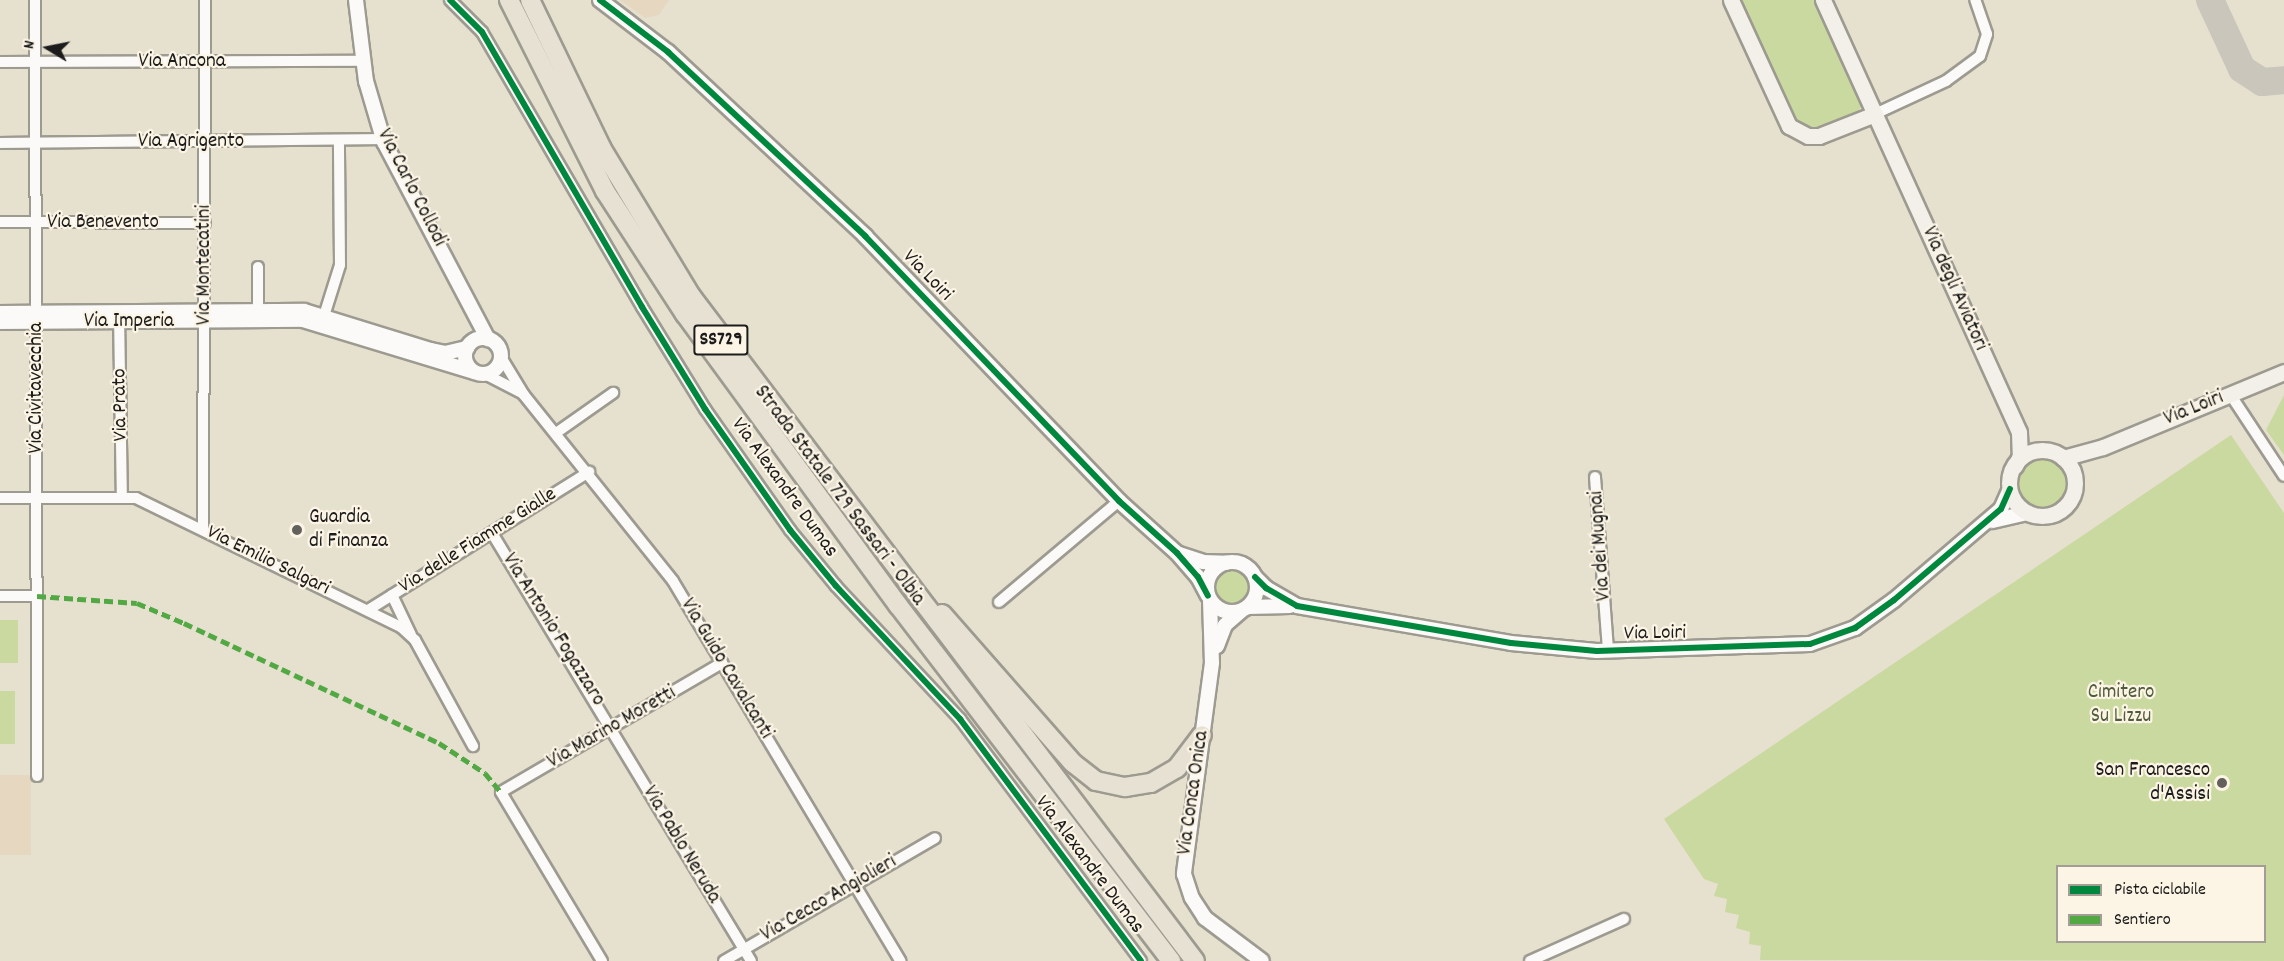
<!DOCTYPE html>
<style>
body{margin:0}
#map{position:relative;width:2284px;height:961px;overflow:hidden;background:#e6e0cf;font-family:Dekko,sans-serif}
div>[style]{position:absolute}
.built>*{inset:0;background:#e6d7c1;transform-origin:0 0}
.green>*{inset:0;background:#cad9a0;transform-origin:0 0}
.round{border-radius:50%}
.taxiway>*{height:28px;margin:-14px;padding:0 14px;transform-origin:14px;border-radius:14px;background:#cac6bc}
.roads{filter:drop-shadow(2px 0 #9d9a90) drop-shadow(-2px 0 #9d9a90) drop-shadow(0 2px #9d9a90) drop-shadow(0 -2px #9d9a90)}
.minor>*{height:10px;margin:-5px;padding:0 5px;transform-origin:5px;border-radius:5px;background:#fbfaf8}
.tertiary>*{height:14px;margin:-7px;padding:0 7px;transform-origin:7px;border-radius:7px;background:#fbfaf8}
.tertiary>.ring{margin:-7px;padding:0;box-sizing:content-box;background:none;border:14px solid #fbfaf8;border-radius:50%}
.secondary>*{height:15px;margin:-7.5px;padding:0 7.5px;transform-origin:7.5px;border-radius:7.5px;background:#f3f0e9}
.secondary>.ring{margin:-7.5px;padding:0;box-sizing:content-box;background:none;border:15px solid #f3f0e9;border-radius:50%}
.trunk>*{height:18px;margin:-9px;padding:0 9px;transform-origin:9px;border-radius:9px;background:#e7e1d3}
.quiet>*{height:4.5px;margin-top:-2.25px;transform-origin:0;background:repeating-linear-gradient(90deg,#52a943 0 9px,transparent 0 13.5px)}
.cycleway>*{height:6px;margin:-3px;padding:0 3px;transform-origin:3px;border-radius:3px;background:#00873e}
.dots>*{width:16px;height:16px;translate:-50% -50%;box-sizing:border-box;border:3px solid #fcf5e5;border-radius:50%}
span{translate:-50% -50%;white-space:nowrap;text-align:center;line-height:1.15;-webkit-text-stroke:4.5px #fcf5e5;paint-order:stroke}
.shield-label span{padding:2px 4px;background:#fcf5e5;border:2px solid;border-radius:4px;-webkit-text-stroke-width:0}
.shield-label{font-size:20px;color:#1c1c1c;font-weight:700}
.street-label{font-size:21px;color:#1c1c1c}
.poi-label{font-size:21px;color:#1c1c1c}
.left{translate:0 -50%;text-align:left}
.right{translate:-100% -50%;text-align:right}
.park-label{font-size:21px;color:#515c3d}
.legend{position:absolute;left:2056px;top:865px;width:210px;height:78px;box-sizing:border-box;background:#fcf5e5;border:2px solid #a29e95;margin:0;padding:8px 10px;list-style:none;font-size:18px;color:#1c1c1c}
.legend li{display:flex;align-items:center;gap:12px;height:30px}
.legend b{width:30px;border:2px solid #a29e95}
.north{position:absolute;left:18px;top:18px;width:60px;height:60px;-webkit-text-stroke:4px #fcf5e5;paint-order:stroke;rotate:280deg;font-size:16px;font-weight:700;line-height:24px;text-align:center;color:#1c1c1c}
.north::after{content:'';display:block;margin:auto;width:21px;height:27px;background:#1c1c1c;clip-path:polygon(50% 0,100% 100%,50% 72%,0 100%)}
</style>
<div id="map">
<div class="built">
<i style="clip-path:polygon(620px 0,669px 0,659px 15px,645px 18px)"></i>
<i style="left:0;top:775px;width:31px;height:80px"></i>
</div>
<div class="green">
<i style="clip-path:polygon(1739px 0,1814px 0,1862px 105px,1857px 114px,1823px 128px,1807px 128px,1795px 121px)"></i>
<i style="clip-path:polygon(2284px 395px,2284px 455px,2266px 430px)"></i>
<i style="clip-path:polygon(evenodd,2231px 435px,2284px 513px,2284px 961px,1760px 960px,1761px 946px,1749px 944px,1750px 932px,1736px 928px,1739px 915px,1725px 912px,1727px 899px,1714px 896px,1718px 884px,1704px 879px,1664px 819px,2231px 435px,2058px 866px,2264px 866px,2264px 942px,2058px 942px,2058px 866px)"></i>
<i class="round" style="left:2017px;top:458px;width:50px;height:50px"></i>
<i class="round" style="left:1212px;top:567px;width:40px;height:40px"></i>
<i style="left:0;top:620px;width:18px;height:43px"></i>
<i style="left:0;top:691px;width:15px;height:53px"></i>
</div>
<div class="taxiway">
<i style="left:2210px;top:0;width:76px;rotate:65.1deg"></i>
<i style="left:2242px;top:69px;width:24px;rotate:33deg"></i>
<i style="left:2262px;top:82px;width:22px;rotate:-5deg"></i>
</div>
<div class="roads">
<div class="minor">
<i style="left:35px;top:0;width:776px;rotate:89.85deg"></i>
<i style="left:450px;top:0;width:45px;rotate:45deg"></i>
<i style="left:482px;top:32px;width:318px;rotate:59.8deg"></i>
<i style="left:642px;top:307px;width:120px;rotate:58.3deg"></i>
<i style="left:705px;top:409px;width:148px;rotate:54.9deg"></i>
<i style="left:790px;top:530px;width:72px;rotate:50.6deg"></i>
<i style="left:836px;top:586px;width:182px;rotate:47deg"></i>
<i style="left:960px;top:719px;width:302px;rotate:53.2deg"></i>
<i style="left:0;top:62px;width:363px;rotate:-0.2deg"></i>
<i style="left:1875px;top:114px;width:78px;rotate:-24.9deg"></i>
<i style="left:1946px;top:81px;width:42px;rotate:-36.3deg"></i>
<i style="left:1980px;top:56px;width:23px;rotate:-72deg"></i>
<i style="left:1987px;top:34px;width:36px;rotate:-109deg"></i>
<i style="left:0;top:143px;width:383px;rotate:-0.6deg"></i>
<i style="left:0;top:222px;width:205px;rotate:0.3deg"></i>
<i style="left:119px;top:314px;width:182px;rotate:89.1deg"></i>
<i style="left:324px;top:316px;width:53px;rotate:-72.6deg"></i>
<i style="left:340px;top:265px;width:125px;rotate:-90.5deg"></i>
<i style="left:258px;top:318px;width:51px;rotate:-90deg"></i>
<i style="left:501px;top:357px;width:44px;rotate:58.8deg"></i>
<i style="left:524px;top:395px;width:238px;rotate:51.3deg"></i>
<i style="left:673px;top:581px;width:443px;rotate:59.1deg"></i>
<i style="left:485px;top:374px;width:42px;rotate:27.2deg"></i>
<i style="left:2230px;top:394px;width:98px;rotate:56.6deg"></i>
<i style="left:556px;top:433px;width:70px;rotate:-35.1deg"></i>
<i style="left:1595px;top:477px;width:174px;rotate:85.7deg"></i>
<i style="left:0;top:498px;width:136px"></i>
<i style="left:136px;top:498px;width:295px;rotate:26deg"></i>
<i style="left:401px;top:627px;width:19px;rotate:43deg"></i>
<i style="left:415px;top:640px;width:121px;rotate:61.3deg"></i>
<i style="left:203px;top:529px;width:529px;rotate:-89.78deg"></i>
<i style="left:492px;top:533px;width:500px;rotate:58.82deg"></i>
<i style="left:392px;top:595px;width:44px;rotate:64.6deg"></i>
<i style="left:0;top:596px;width:37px"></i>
<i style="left:999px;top:602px;width:157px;rotate:-40.1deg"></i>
<i style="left:368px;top:610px;width:261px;rotate:-32deg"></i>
<i style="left:602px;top:961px;width:197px;rotate:-120.9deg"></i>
<i style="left:501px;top:792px;width:256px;rotate:-30.3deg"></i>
<i style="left:724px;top:961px;width:244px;rotate:-30.2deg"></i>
<i style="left:1530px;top:961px;width:103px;rotate:-24.1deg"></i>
</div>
<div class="tertiary">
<i style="left:356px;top:0;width:82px;rotate:83deg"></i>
<i style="left:366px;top:81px;width:64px;rotate:73.6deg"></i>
<i style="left:384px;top:142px;width:223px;rotate:62.2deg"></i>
<i style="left:600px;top:0;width:86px;rotate:37.4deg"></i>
<i style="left:668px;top:52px;width:270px;rotate:43deg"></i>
<i style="left:865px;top:236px;width:367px;rotate:46.2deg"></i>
<i style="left:1119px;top:501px;width:78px;rotate:41.9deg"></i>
<i style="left:1177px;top:553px;width:32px;rotate:49deg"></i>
<i style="left:1198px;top:577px;width:21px;rotate:62deg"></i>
<i style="left:0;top:313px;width:304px;rotate:-0.4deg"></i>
<i style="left:304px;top:311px;width:133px;rotate:17.1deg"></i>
<i style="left:431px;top:350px;width:14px;rotate:12deg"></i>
<i style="left:445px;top:353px;width:23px;rotate:-13deg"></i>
<i style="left:0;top:322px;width:303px;rotate:-0.4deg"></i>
<i style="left:303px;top:320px;width:179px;rotate:16.9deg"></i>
<i class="ring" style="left:465px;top:338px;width:22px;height:22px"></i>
<i style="left:1992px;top:521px;width:37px;rotate:-13deg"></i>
<i style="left:1179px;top:554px;width:25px;rotate:18deg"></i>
<i style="left:1203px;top:562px;width:23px;rotate:2deg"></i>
<i class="ring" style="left:1207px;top:562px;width:36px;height:36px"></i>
<i style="left:1255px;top:577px;width:16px;rotate:45deg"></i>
<i style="left:1266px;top:588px;width:36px;rotate:30deg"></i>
<i style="left:1297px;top:606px;width:217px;rotate:9.8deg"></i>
<i style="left:1511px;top:643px;width:86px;rotate:5.3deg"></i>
<i style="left:1597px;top:651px;width:213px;rotate:-1.9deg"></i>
<i style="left:1810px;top:644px;width:48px;rotate:-19.6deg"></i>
<i style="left:1855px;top:628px;width:48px;rotate:-35.7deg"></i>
<i style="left:1894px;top:600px;width:140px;rotate:-40.4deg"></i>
<i style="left:2001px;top:509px;width:22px;rotate:-66deg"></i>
<i style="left:1210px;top:600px;width:63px;rotate:88.2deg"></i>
<i style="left:1212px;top:663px;width:213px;rotate:97.6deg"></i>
<i style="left:1184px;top:874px;width:25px;rotate:72deg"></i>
<i style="left:1192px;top:898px;width:24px;rotate:57deg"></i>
<i style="left:1205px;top:918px;width:71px;rotate:37deg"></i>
<i style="left:1248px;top:607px;width:42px;rotate:-1.4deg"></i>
<i style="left:1217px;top:646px;width:22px;rotate:-69deg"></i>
<i style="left:1225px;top:625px;width:21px;rotate:-41deg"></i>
</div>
<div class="secondary">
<i style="left:1731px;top:0;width:139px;rotate:65.3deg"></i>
<i style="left:1789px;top:126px;width:21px;rotate:28deg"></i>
<i style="left:1808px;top:136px;width:11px"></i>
<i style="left:1819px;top:136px;width:60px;rotate:-21.4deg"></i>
<i style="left:1823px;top:0;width:474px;rotate:65.6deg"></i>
<i style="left:2019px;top:432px;width:24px;rotate:88deg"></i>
<i style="left:2020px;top:456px;width:11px;rotate:117deg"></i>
<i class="ring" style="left:2009px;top:450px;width:51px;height:51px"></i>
<i style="left:2063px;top:458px;width:41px;rotate:-15.4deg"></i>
<i style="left:2103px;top:447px;width:196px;rotate:-22.5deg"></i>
</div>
<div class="trunk">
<i style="left:509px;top:0;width:214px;rotate:63.3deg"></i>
<i style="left:605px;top:191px;width:147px;rotate:57deg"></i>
<i style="left:685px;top:314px;width:361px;rotate:53.8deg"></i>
<i style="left:898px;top:605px;width:449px;rotate:52.5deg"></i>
<i style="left:530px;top:0;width:165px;rotate:64.2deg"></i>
<i style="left:602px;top:149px;width:172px;rotate:58.8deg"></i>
<i style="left:691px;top:296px;width:834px;rotate:52.84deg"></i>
<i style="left:942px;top:614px;width:198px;rotate:48.7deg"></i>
<i style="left:1073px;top:763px;width:29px;rotate:38deg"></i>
<i style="left:1096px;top:781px;width:30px;rotate:12deg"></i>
<i style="left:1125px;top:787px;width:26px;rotate:-9deg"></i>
<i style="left:1151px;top:783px;width:30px;rotate:-30deg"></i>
<i style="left:1177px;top:768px;width:41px;rotate:-52.9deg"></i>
</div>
</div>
<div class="quiet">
<i style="left:37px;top:596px;width:100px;rotate:4deg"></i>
<i style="left:137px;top:603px;width:51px;rotate:23.1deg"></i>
<i style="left:184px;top:623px;width:282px;rotate:25.2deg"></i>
<i style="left:439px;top:743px;width:55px;rotate:33.1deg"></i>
<i style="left:485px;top:773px;width:25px;rotate:50deg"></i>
</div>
<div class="cycleway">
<i style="left:450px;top:0;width:45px;rotate:45deg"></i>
<i style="left:482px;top:32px;width:318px;rotate:59.8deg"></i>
<i style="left:642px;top:307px;width:120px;rotate:58.3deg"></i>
<i style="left:705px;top:409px;width:148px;rotate:54.9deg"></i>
<i style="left:790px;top:530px;width:72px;rotate:50.6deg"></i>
<i style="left:836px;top:586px;width:182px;rotate:47deg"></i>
<i style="left:960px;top:719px;width:302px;rotate:53.2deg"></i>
<i style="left:600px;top:0;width:86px;rotate:37.4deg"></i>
<i style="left:668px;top:52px;width:270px;rotate:43deg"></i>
<i style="left:865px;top:236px;width:367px;rotate:46.2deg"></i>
<i style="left:1119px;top:501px;width:78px;rotate:41.9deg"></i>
<i style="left:1177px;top:553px;width:32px;rotate:49deg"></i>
<i style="left:1198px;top:577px;width:21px;rotate:62deg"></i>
<i style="left:1255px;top:577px;width:16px;rotate:45deg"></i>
<i style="left:1266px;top:588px;width:36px;rotate:30deg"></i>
<i style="left:1297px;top:606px;width:217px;rotate:9.8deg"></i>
<i style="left:1511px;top:643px;width:86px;rotate:5.3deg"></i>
<i style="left:1597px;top:651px;width:213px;rotate:-1.9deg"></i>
<i style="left:1810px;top:644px;width:48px;rotate:-19.6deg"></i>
<i style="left:1855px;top:628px;width:48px;rotate:-35.7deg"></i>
<i style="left:1894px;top:600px;width:140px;rotate:-40.4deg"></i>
<i style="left:2001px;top:509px;width:22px;rotate:-66deg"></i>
</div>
<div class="dots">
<i style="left:297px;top:530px;background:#63615b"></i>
<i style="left:2222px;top:783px;background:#63615b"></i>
</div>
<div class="shield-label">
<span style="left:721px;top:340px">SS729</span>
</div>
<div class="street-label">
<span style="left:182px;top:62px">Via Ancona</span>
<span style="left:191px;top:142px">Via Agrigento</span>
<span style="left:411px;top:188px;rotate:63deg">Via Carlo Collodi</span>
<span style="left:103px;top:223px">Via Benevento</span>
<span style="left:205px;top:265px;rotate:-90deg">Via Montecatini</span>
<span style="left:927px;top:276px;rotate:46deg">Via Loiri</span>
<span style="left:1954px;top:289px;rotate:66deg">Via degli Aviatori</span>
<span style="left:129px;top:322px">Via Imperia</span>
<span style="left:37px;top:388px;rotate:-90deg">Via Civitavecchia</span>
<span style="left:121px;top:405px;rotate:-91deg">Via Prato</span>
<span style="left:2194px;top:409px;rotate:-22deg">Via Loiri</span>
<span style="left:784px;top:488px;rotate:54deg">Via Alexandre Dumas</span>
<span style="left:839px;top:496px;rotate:53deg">Strada Statale 729 Sassari - Olbia</span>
<span style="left:478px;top:541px;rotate:-32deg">Via delle Fiamme Gialle</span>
<span style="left:1601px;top:546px;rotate:-94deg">Via dei Mugnai</span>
<span style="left:268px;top:561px;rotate:26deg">Via Emilio Salgari</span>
<span style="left:553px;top:630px;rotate:58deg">Via Antonio Fogazzaro</span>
<span style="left:1655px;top:634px;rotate:-1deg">Via Loiri</span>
<span style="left:726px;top:669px;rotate:59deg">Via Guido Cavalcanti</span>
<span style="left:612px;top:728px;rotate:-30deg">Via Marino Moretti</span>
<span style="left:1194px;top:793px;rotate:-82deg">Via Conca Onica</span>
<span style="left:681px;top:845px;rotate:59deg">Via Pablo Neruda</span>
<span style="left:1089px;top:865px;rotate:53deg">Via Alexandre Dumas</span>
<span style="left:829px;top:899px;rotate:-30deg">Via Cecco Angiolieri</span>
</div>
<div class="poi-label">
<span class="left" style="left:309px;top:530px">Guardia<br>di Finanza</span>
<span class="right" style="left:2210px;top:783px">San Francesco<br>d'Assisi</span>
</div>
<div class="park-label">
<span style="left:2121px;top:705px">Cimitero<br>Su Lizzu</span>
</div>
<ul class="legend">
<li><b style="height:8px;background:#00873e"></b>Pista ciclabile</li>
<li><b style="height:8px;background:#52a943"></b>Sentiero</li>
</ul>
<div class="north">N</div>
</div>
